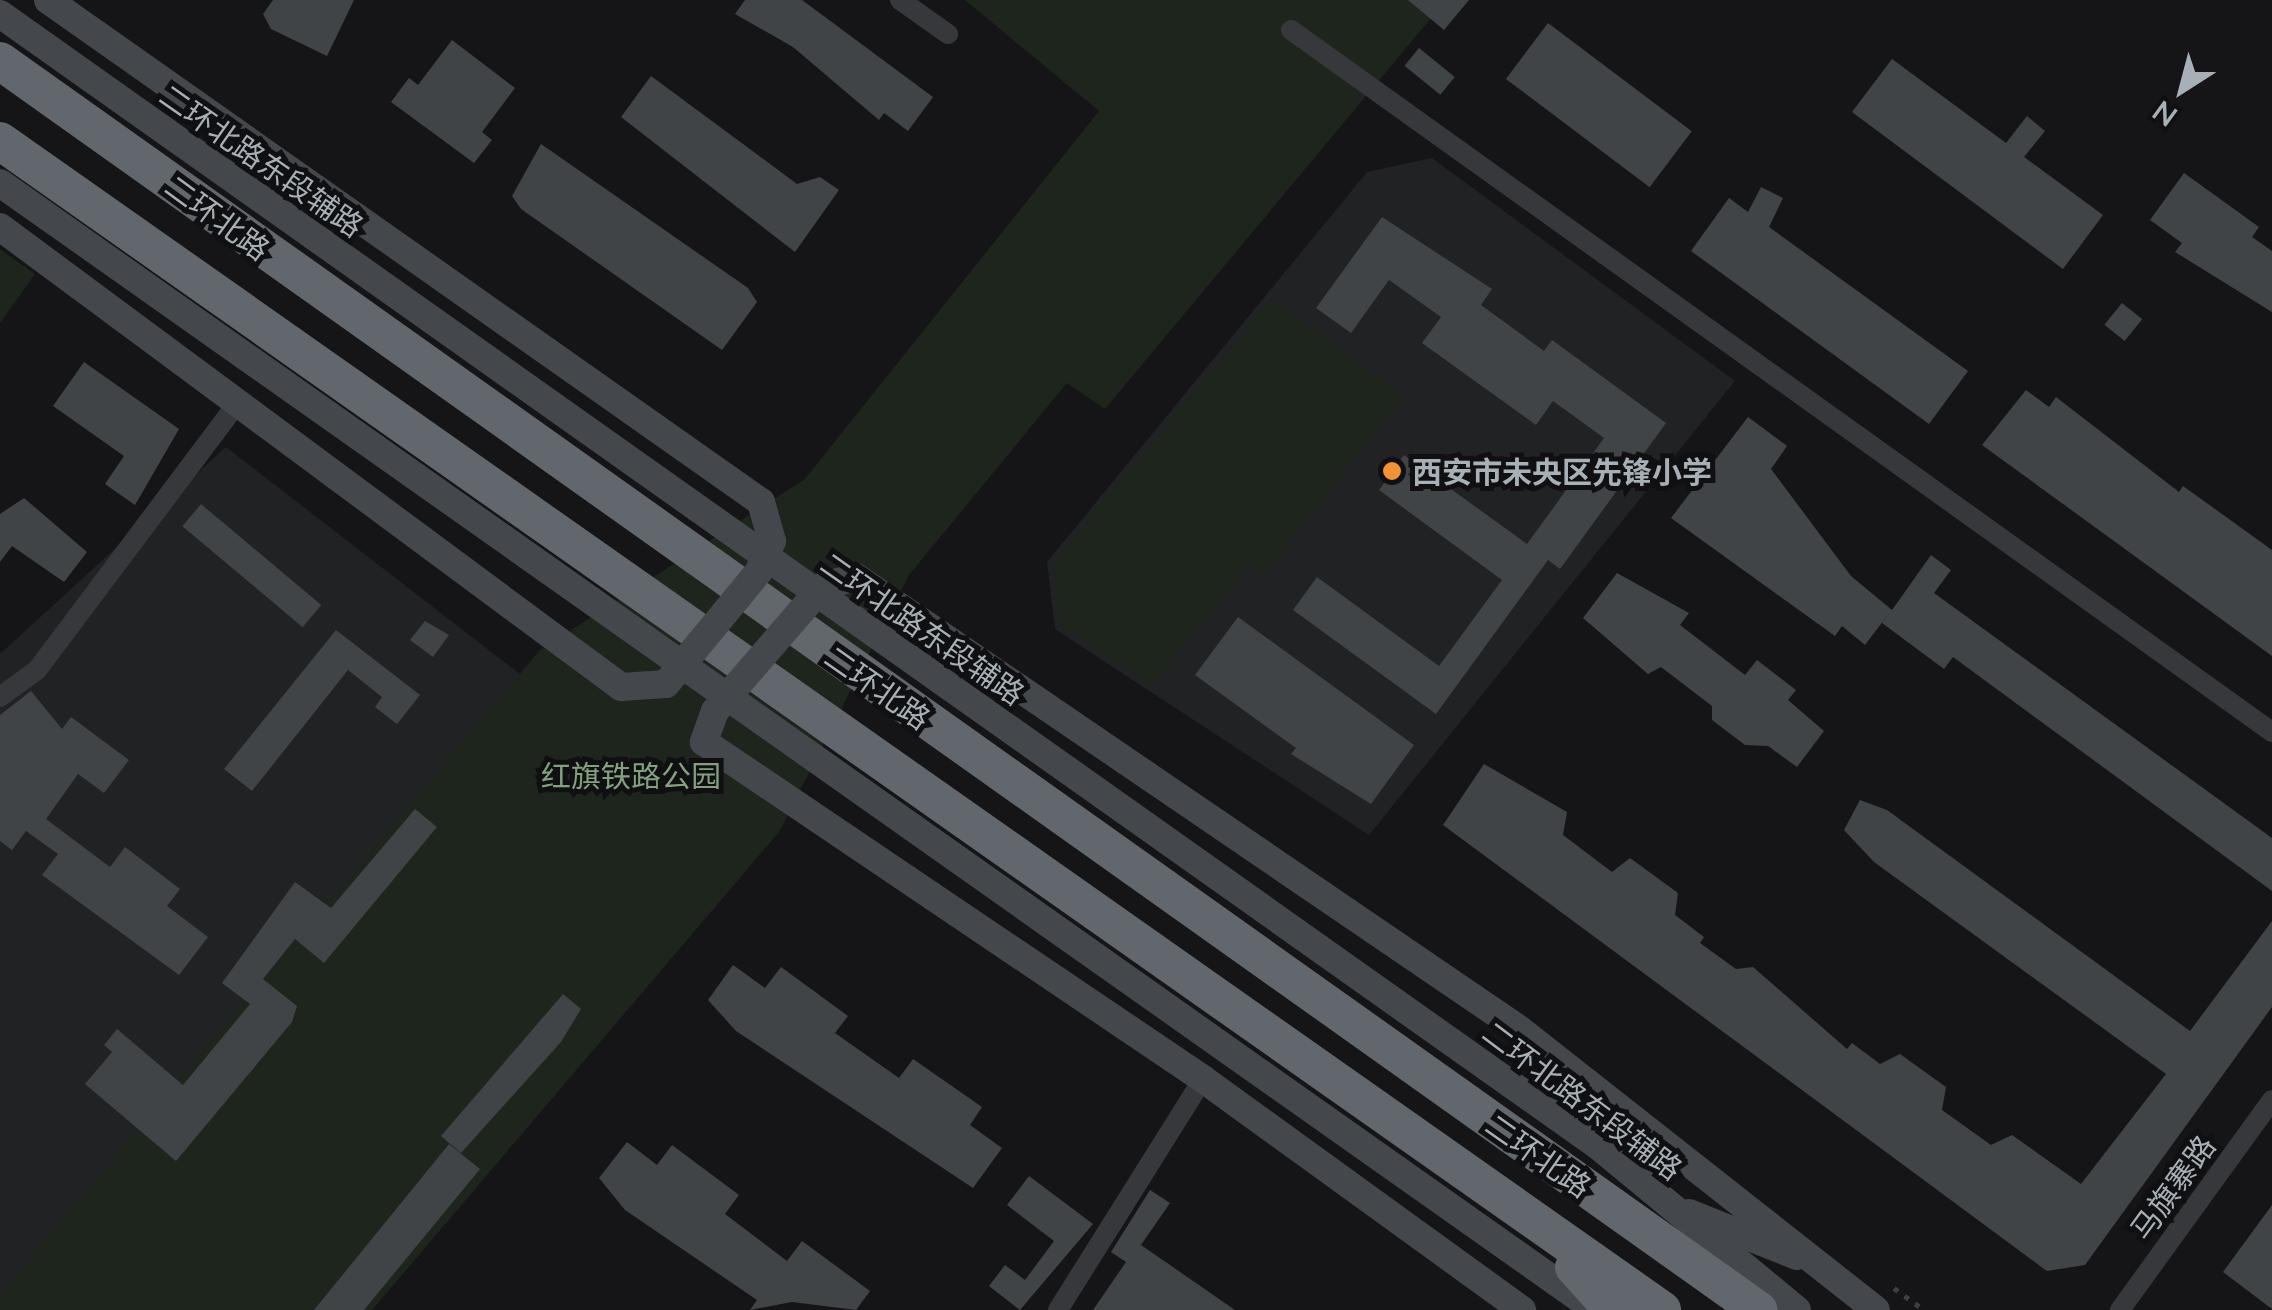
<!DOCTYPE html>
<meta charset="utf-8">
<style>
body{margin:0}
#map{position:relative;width:2272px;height:1310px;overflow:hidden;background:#151517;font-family:Lato,"Noto Sans SC",sans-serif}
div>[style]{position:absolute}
.built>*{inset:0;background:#212224}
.green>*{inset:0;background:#1d251d}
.building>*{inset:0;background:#414447;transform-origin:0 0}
.path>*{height:5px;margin-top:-2.5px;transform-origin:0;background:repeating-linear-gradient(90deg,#3c3f43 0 5px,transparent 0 13px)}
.street>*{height:20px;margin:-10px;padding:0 10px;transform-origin:10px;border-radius:10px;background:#36383c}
.secondary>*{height:28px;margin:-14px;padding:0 14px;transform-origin:14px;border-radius:14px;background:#44474c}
.highway>*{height:38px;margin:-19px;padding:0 19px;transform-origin:19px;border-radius:19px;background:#62676d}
.secondary-bridge>*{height:28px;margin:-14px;padding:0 14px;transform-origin:14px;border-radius:14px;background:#44474c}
.dots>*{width:28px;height:28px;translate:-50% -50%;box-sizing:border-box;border:5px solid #101012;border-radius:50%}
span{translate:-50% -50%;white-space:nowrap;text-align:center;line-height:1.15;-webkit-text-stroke:10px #101012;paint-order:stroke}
.street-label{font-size:30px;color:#a7afb7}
.poi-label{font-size:30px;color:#a7afb7;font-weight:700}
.left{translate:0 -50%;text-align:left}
.park-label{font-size:30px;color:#82a27e}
.north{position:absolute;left:2132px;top:40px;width:100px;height:100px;-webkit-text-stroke:8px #101012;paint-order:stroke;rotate:216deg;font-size:28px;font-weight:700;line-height:40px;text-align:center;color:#a7afb7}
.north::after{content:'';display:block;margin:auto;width:35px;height:45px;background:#a7afb7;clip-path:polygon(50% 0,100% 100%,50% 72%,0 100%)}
</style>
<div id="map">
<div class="built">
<i style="clip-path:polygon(1432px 158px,1735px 381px,1369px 835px,1055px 629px,1047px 562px,1367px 172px)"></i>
<i style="clip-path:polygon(226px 447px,591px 729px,0 1310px,0 654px)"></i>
</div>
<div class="green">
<i style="clip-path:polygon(965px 0,1446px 0,1105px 409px,1067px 383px,909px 575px,779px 832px,372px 1310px,0 1310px,0 1294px,539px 651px,805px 479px,1099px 111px)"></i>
<i style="clip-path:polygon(0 249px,35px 274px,0 323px)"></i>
<i style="clip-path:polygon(1272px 299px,1403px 396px,1264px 575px,1250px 564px,1151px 686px,1059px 623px,1054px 561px)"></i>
</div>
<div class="building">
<i style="clip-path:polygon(273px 0,354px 0,327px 56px,271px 29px,263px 14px)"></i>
<i style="clip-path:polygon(745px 0,802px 0,933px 97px,908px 131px,884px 113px,879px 120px,793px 47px,735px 14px)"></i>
<i style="clip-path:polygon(1408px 0,1469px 0,1444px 30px)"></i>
<i style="left:1548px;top:23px;width:180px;height:70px;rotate:37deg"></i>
<i style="clip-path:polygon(452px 40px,515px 88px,482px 132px,492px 140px,474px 163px,391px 102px,409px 78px,418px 85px)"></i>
<i style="left:1419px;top:48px;width:46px;height:23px;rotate:39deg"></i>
<i style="clip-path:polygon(1892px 59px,2006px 143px,2027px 116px,2045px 131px,2024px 157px,2103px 215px,2063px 269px,1852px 112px)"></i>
<i style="clip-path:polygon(651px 76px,797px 184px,820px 177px,839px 190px,795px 252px,621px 117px)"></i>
<i style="clip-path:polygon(541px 144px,748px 288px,757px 302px,722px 350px,521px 209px,512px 196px)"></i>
<i style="clip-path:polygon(2184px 173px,2259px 227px,2252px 237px,2272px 251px,2272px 312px,2175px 252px,2182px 243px,2150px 220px)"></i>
<i style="clip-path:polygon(1761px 187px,1783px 198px,1769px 227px,1968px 371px,1929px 424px,1691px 251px,1729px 198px,1748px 212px)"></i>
<i style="clip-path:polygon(1382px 217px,1492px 289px,1481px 305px,1544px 351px,1552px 340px,1666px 423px,1560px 569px,1548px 560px,1436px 714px,1293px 610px,1317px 577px,1439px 666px,1502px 580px,1379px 490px,1404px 455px,1527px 544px,1604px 438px,1553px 401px,1536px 425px,1422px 343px,1441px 317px,1389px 280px,1351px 333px,1316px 308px)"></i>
<i style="left:2122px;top:303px;width:26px;height:28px;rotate:39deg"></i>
<i style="clip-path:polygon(84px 362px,179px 429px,135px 505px,105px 484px,124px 456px,53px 406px)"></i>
<i style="clip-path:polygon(2026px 390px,2049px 407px,2056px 397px,2179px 492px,2183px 486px,2272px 550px,2272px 656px,1982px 445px)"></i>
<i style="clip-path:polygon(1748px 417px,1787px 446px,1771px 469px,1851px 576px,1892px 610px,1931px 555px,1951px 570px,1934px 593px,2272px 838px,2272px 891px,1953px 657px,1944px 669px,1882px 623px,1890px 612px,1865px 645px,1842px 626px,1835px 636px,1671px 518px)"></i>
<i style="clip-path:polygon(24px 498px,87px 552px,64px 582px,12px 546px,0 562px,0 514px)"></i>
<i style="left:201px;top:504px;width:157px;height:29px;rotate:40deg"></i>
<i style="clip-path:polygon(1617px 573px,1689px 613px,1680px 625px,1745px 675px,1757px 660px,1796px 690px,1788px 700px,1824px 731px,1797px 767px,1768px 746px,1745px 745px,1712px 720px,1712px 706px,1661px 667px,1648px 674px,1583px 618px)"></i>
<i style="clip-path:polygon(1238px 617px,1414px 745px,1371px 804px,1291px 754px,1296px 748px,1195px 675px)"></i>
<i style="clip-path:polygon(425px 621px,449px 635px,433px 657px,410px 640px)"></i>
<i style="clip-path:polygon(336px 630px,420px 695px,397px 724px,375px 707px,382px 697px,348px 670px,252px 791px,224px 769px)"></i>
<i style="clip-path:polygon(31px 691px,62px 729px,71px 717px,129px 760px,104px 793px,78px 774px,46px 819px,110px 867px,125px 847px,180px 889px,167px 906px,208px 937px,179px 975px,42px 875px,58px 854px,26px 831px,12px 850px,0 841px,0 715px)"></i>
<i style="clip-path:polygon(1484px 764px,1567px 812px,1563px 835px,1612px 872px,1630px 858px,1678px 893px,1675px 915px,1704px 937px,1700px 943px,1736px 969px,1753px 967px,1847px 1049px,1852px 1043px,1880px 1064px,1900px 1054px,1946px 1087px,1942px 1110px,1991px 1145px,2012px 1135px,2081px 1184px,2166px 1074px,1874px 862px,1844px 830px,1860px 800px,1887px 810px,2190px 1031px,2272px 921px,2272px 1007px,2085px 1265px,2047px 1271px,1443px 825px)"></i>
<i style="clip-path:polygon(415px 809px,437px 827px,324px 963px,295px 939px,263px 979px,297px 1006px,292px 1022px,176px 1161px,85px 1084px,112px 1052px,104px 1045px,117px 1029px,183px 1085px,250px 1004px,222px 983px,295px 882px,331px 908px)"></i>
<i style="clip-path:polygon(733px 965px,765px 988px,781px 967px,848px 1016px,835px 1033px,899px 1078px,913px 1059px,982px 1107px,970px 1125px,1002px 1148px,973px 1188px,736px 1031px,708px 1000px)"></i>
<i style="clip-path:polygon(563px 994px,581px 1009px,561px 1042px,461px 1153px,441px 1136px)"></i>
<i style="clip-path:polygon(627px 1142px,657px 1165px,672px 1145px,739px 1195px,725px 1214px,787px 1261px,802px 1241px,870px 1291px,856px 1310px,792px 1302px,750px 1310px,757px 1300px,625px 1210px,599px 1178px)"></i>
<i style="clip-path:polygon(449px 1144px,480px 1169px,364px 1310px,314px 1310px)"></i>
<i style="clip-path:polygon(1029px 1176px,1093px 1224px,1020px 1310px,989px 1286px,1005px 1265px,1025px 1280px,1054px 1241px,1007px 1205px)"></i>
<i style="clip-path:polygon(1150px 1190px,1170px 1203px,1141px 1245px,1235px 1310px,1093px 1310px,1126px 1262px,1111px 1252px)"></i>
<i style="clip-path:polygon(2272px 1205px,2272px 1309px,2223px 1272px)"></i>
</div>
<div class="path">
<i style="left:1894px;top:1288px;width:37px;rotate:36deg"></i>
</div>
<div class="street">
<i style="left:900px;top:0;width:59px;rotate:35.3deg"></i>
<i style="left:1291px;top:30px;width:1206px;rotate:35.59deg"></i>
<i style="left:0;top:697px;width:46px;rotate:-36.1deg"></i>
<i style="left:37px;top:670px;width:336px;rotate:-53.1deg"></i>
<i style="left:1058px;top:1310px;width:273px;rotate:-57.9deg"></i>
<i style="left:2120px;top:1310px;width:259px;rotate:-54.1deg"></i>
</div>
<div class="secondary">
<i style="left:48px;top:0;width:872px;rotate:35.15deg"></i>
<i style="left:761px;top:502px;width:41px;rotate:74.2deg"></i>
<i style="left:0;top:14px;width:1957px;rotate:35.31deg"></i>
<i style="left:1597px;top:1145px;width:259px;rotate:39.5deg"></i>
<i style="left:0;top:183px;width:1954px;rotate:35.23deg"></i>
<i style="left:0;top:227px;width:773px;rotate:36.53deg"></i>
<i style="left:621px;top:687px;width:45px;rotate:-3.8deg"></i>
<i style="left:823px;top:586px;width:34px;rotate:-15deg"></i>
<i style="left:856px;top:577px;width:802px;rotate:34.28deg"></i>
<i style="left:1519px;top:1029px;width:454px;rotate:38.2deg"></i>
<i style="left:715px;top:711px;width:33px;rotate:110deg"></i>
<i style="left:704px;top:742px;width:602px;rotate:34.03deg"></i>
<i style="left:1203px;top:1079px;width:394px;rotate:35.9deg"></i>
<i style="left:1689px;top:1213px;width:116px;rotate:21.7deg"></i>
</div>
<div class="highway">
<i style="left:0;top:61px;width:2157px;rotate:35.39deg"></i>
<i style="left:0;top:141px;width:2032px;rotate:35.12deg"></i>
<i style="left:1574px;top:1267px;width:58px;rotate:47.8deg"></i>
</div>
<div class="secondary-bridge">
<i style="left:666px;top:684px;width:146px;rotate:-50.5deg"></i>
<i style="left:759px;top:571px;width:33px;rotate:-67deg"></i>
<i style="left:715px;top:711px;width:165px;rotate:-49.2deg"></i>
</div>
<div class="dots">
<i style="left:1392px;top:471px;background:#f29232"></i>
</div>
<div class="street-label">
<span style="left:262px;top:160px;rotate:35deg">二环北路东段辅路</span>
<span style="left:218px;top:217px;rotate:36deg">二环北路</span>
<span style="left:923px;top:628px;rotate:35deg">二环北路东段辅路</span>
<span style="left:878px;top:687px;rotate:35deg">二环北路</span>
<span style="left:1583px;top:1100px;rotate:37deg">二环北路东段辅路</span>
<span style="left:1539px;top:1155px;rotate:35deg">二环北路</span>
<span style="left:2172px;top:1187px;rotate:-54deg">马旗寨路</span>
</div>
<div class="poi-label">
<span class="left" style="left:1412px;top:471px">西安市未央区先锋小学</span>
</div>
<div class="park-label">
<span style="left:631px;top:775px">红旗铁路公园</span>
</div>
<div class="north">N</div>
</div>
